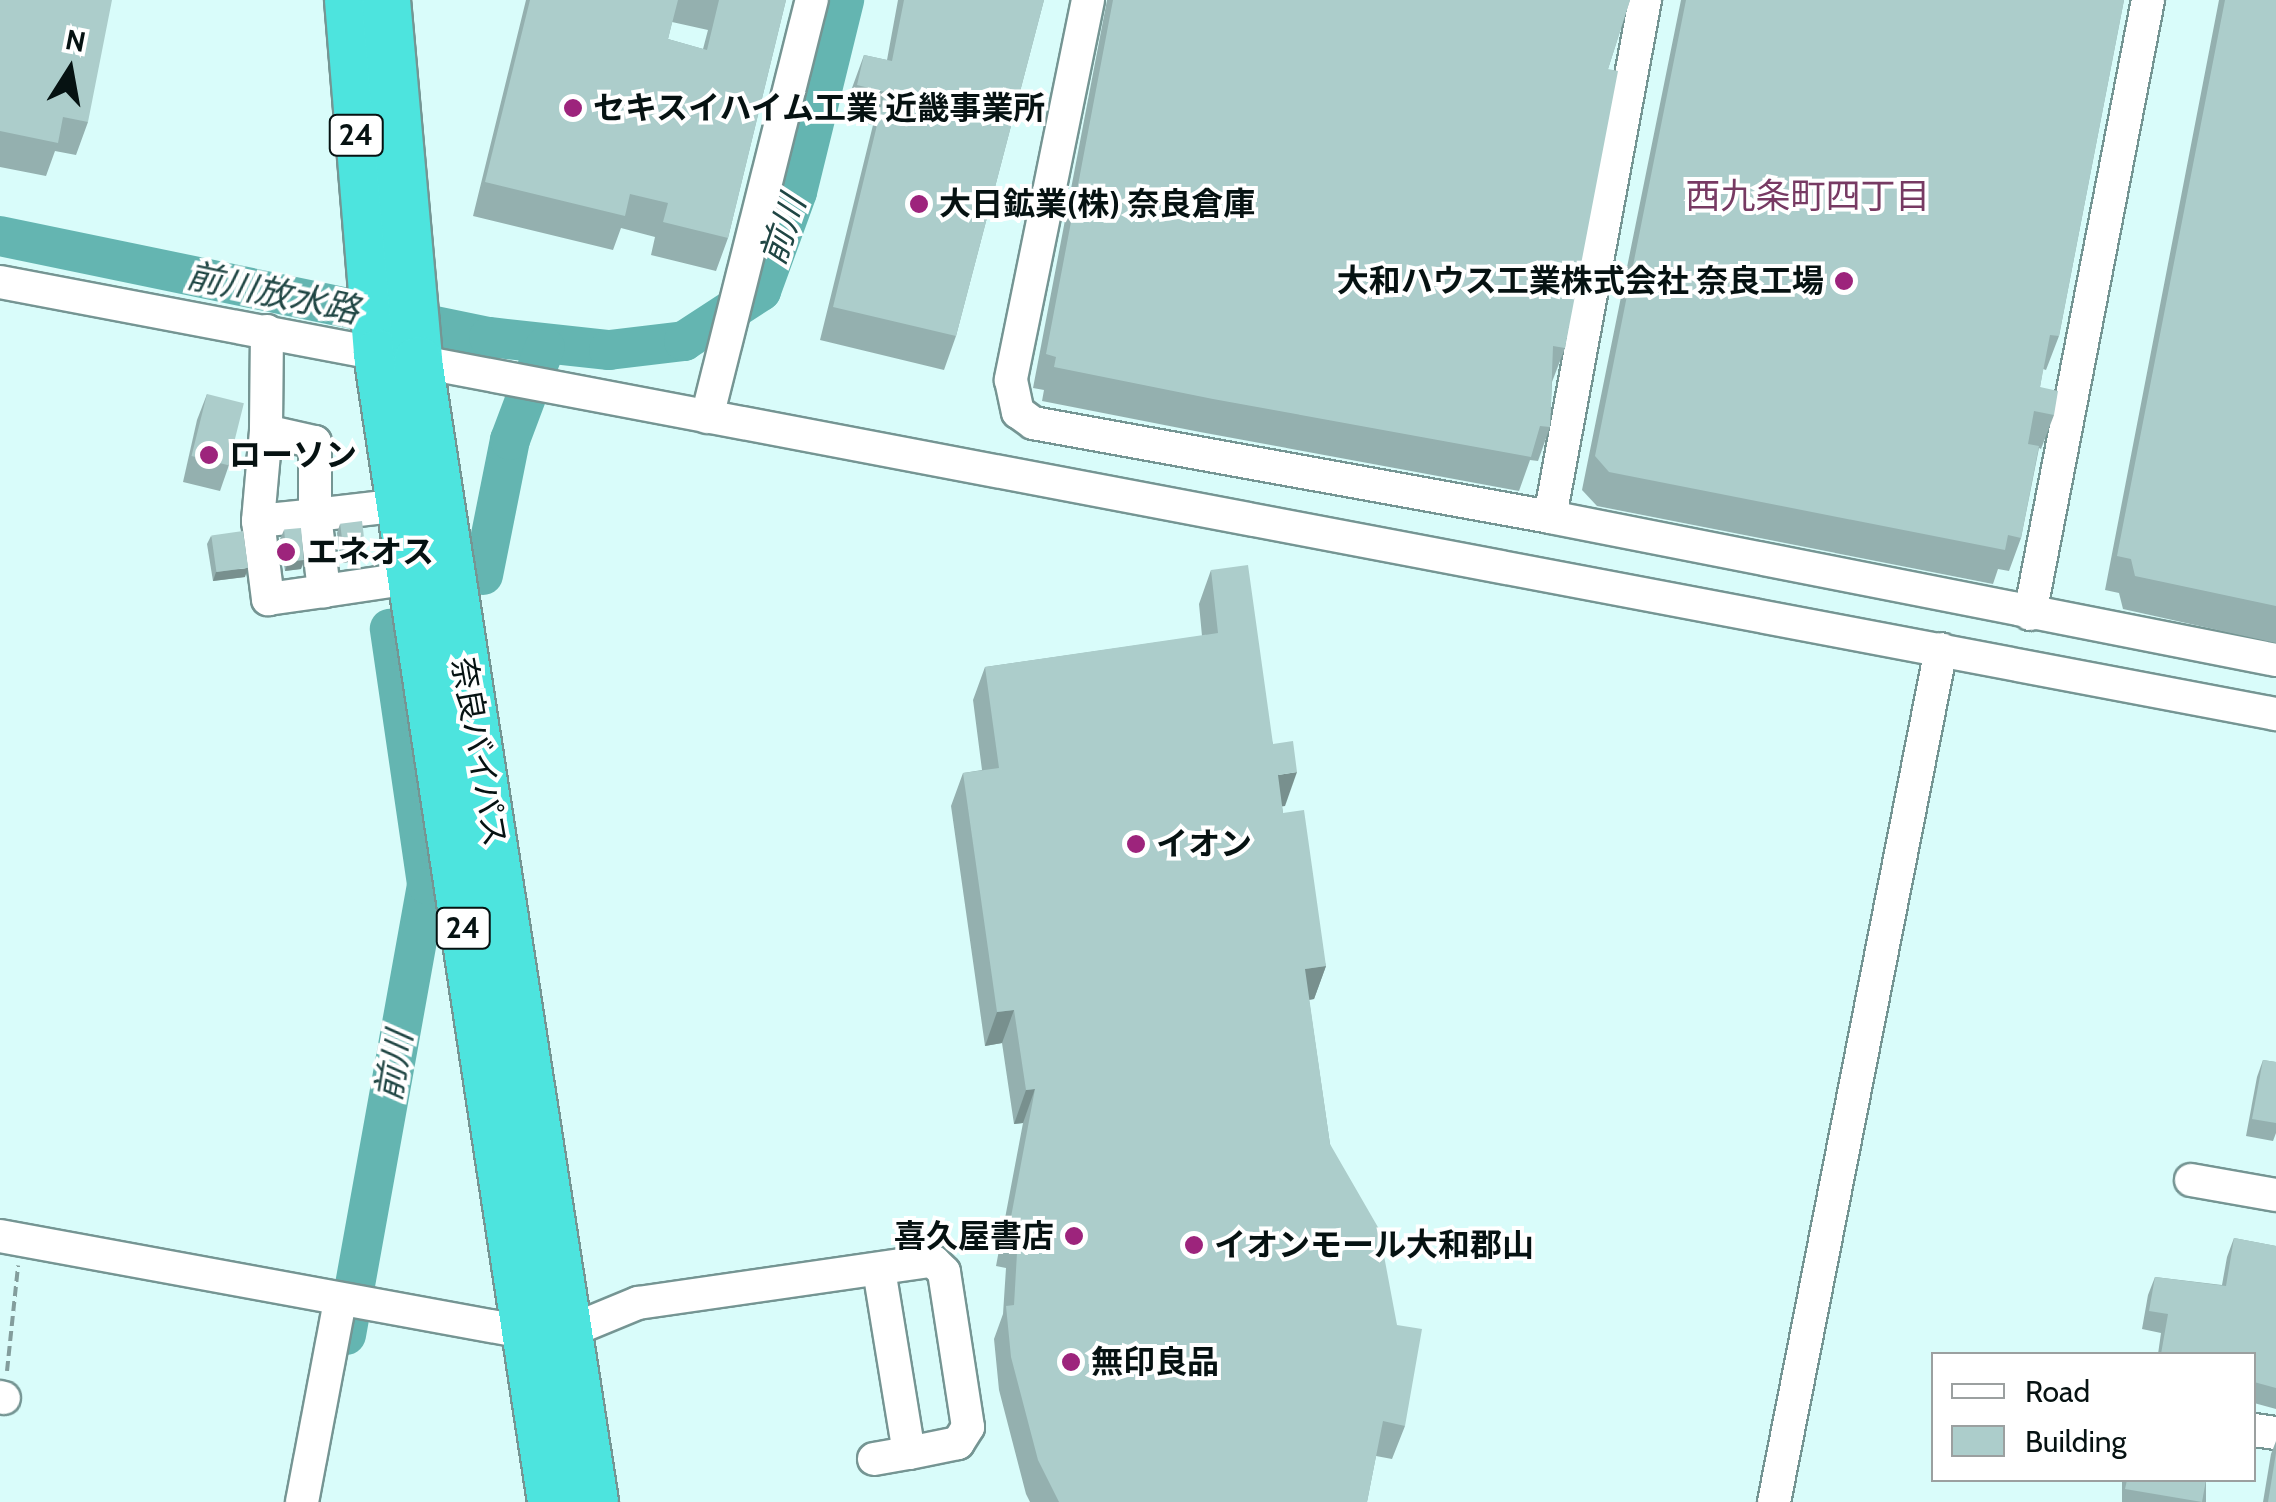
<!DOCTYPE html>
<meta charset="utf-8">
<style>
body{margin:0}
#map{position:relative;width:2276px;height:1502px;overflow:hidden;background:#d9fcfa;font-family:Cabin,"Noto Sans JP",sans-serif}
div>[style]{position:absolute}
.river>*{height:40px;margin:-20px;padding:0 20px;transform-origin:20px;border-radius:20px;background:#64b5b1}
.path>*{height:4px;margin-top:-2px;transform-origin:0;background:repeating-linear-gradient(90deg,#839d9c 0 10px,transparent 0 15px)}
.roads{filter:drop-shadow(2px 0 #759593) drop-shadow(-2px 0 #759593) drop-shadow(0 2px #759593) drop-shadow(0 -2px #759593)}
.minor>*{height:32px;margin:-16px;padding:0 16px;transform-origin:16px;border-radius:16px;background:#fff}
.highway>*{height:48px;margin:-24px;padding:0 24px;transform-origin:24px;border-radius:24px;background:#4de4de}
.wall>*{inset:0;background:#94b0af;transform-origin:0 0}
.shaded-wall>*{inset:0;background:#78908e}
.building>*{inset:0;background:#accdcb;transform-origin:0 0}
.dots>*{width:28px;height:28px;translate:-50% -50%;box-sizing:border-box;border:5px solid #fff;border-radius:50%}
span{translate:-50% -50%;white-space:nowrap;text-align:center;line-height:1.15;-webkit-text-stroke:8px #fff;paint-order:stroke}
.shield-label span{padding:2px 8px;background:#fff;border:2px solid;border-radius:8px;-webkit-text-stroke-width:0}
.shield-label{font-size:30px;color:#061212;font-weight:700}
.poi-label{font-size:32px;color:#061212;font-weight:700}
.left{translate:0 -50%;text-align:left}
.right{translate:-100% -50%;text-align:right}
.street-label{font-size:32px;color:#061212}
.neighbourhood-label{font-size:35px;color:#773a63}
.water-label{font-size:35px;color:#204644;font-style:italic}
.legend{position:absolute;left:1931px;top:1352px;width:325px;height:130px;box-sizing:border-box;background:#fff;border:2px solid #9ba0a0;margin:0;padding:12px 18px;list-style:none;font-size:30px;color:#061212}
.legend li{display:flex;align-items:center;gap:20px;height:50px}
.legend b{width:50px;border:2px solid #9ba0a0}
.north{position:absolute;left:20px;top:20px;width:100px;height:100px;-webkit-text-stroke:8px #fff;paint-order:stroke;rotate:11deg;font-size:28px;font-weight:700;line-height:40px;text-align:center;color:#061212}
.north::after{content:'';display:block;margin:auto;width:35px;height:45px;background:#061212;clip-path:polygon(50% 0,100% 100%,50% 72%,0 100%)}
</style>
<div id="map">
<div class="river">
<i style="left:0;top:236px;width:499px;rotate:11.7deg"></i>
<i style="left:489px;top:337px;width:121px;rotate:6.2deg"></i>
<i style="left:609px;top:350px;width:76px;rotate:-6.8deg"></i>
<i style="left:684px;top:341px;width:92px;rotate:-33deg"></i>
<i style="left:761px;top:291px;width:105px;rotate:-70deg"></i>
<i style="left:797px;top:192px;width:198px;rotate:-76.2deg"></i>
<i style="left:483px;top:575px;width:138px;rotate:-78.7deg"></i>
<i style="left:510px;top:440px;width:99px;rotate:-69.4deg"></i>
<i style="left:346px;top:1335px;width:458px;rotate:-79.8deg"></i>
<i style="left:427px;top:884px;width:258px;rotate:-98.3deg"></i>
</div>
<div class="path">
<i style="left:7px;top:1371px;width:106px;rotate:-84deg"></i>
</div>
<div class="roads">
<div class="minor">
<i style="left:1088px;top:0;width:388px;rotate:101.5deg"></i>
<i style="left:1011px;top:380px;width:33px;rotate:78deg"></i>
<i style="left:1018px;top:412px;width:19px;rotate:36deg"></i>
<i style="left:1033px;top:423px;width:525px;rotate:10.3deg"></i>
<i style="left:1550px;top:517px;width:526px;rotate:-79.59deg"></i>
<i style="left:0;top:282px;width:2317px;rotate:10.75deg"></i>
<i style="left:267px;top:331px;width:100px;rotate:90.6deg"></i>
<i style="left:266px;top:431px;width:50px;rotate:12.7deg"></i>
<i style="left:315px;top:442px;width:73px;rotate:90deg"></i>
<i style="left:315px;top:515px;width:87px;rotate:-6.6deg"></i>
<i style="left:707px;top:417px;width:430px;rotate:-75.9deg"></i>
<i style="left:266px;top:431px;width:90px;rotate:95.1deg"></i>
<i style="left:258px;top:521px;width:57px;rotate:-6deg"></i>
<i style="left:315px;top:515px;width:77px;rotate:83.2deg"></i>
<i style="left:324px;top:591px;width:88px;rotate:-8.5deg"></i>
<i style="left:1550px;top:517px;width:740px;rotate:11.14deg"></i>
<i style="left:258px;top:521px;width:79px;rotate:82.7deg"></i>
<i style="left:268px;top:599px;width:57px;rotate:-8.1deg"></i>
<i style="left:2030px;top:614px;width:625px;rotate:-79.12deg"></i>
<i style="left:2191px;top:1180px;width:86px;rotate:10deg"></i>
<i style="left:0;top:1236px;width:538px;rotate:10.39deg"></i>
<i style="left:529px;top:1333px;width:41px;rotate:-2.8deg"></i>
<i style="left:570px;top:1331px;width:74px;rotate:-22.4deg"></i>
<i style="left:638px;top:1303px;width:293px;rotate:-8.2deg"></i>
<i style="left:928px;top:1261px;width:6px;rotate:9deg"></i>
<i style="left:934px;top:1262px;width:14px;rotate:45deg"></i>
<i style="left:944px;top:1272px;width:157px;rotate:81.2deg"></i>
<i style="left:968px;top:1427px;width:19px;rotate:122deg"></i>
<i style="left:958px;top:1443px;width:50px;rotate:168.5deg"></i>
<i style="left:909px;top:1453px;width:186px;rotate:-99.3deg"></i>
<i style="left:0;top:1397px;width:4px;rotate:14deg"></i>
<i style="left:2254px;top:1430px;width:22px;rotate:8deg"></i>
<i style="left:874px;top:1459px;width:36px;rotate:-10deg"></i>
<i style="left:302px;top:1502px;width:206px;rotate:-79.3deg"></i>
<i style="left:1774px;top:1502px;width:869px;rotate:-78.92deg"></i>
</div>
<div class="highway">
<i style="left:349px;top:0;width:355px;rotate:85.3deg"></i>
<i style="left:378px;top:354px;width:1161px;rotate:81.38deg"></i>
<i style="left:386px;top:0;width:362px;rotate:84.9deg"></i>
<i style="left:418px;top:361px;width:1154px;rotate:81.23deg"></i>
</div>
</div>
<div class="wall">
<i style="clip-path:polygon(0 0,88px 122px,76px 155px,55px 151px,46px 176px,0 167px)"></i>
<i style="clip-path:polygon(evenodd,526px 0,786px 0,728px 238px,716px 271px,651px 255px,655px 237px,621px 228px,613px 250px,473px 216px,526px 0,672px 22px,708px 30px,703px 49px,668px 39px,672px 22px)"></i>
<i style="clip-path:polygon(898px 0,1044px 0,956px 336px,944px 370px,820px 340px,873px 125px,845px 119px,852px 88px,864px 55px,887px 60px)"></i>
<i style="clip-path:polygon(1107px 0,1630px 0,1608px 69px,1565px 348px,1552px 382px,1550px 427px,1538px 461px,1530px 460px,1519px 491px,1200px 432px,1042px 401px,1044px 390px,1033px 388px)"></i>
<i style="clip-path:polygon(1681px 0,2124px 0,2059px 336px,2046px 370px,2043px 369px,2040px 387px,2054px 415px,2041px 449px,2039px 448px,2021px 538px,2009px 571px,1998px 569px,1993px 584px,1597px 506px,1582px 490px)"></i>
<i style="clip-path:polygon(2219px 0,2276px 0,2276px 643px,2123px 609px,2119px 593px,2105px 590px)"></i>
<i style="clip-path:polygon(207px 394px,229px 465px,220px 491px,183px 482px,197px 420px)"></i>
<i style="clip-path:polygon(340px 524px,366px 552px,363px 560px,341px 563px,337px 533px)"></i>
<i style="clip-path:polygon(284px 530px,304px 560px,301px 569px,285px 571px,280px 539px)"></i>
<i style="clip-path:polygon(211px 536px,245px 577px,213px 581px,207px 544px)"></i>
<i style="clip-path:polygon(1211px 570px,1273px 744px,1285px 806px,1282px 806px,1283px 813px,1326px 966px,1314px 999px,1309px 1000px,1330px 1144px,1405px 1426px,1392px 1459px,1376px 1456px,1367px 1502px,1030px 1502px,1026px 1494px,999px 1390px,994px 1339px,1003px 1314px,1006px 1268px,996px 1266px,1023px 1123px,1014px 1124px,1002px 1043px,985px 1046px,951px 806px,963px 773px,982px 770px,973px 700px,985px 667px,1202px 636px,1199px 604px)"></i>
<i style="clip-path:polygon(2263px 1060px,2276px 1062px,2276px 1133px,2273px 1141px,2246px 1136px,2257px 1077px)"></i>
<i style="clip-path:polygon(2234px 1238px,2276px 1246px,2276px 1409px,2254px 1403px,2254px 1354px,2158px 1354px,2161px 1333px,2142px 1329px,2148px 1295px,2155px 1277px,2222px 1285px,2227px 1257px)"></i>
<i style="clip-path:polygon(2276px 1441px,2276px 1502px,2263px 1502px,2271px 1454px)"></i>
<i style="left:2122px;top:1480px;width:84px;height:22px"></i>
</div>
<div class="shaded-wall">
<i style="clip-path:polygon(366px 552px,363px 560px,341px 563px,344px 555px)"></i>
<i style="clip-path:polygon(304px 560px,301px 569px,285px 571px,288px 562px)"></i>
<i style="clip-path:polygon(248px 568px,245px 577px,213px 581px,216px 572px)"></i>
<i style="clip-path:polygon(1297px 772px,1285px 806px,1265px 809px,1278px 775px)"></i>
<i style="clip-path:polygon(1326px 966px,1314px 999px,1293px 1002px,1305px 969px)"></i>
<i style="clip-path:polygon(1014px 1010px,1002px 1043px,985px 1046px,997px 1012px)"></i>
<i style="clip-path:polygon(1035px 1089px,1023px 1123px,1014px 1124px,1026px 1090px)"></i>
</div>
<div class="building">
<i style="clip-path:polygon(0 0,112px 0,88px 122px,63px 117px,58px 143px,0 131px)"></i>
<i style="clip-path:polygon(530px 0,678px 0,668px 39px,707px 50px,719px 0,786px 0,728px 238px,663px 222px,668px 203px,630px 194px,625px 216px,485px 182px)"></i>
<i style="clip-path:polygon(904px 0,1044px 0,956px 336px,833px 307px,885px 92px,857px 85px,864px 55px,892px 61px)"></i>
<i style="clip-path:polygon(1113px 0,1630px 0,1608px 69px,1618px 71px,1565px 348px,1553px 346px,1550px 427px,1540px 426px,1531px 457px,1213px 399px,1054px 367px,1056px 357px,1046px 354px)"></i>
<i style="clip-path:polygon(1686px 0,2124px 0,2059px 336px,2050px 335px,2040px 387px,2058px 391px,2054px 415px,2034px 411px,2028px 444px,2039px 446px,2021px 538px,2008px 535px,2005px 550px,1609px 472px,1595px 456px)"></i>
<i style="clip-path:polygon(2225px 0,2276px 0,2276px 606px,2135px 576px,2131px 559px,2117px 556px)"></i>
<i style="left:207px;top:394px;width:38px;height:64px;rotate:14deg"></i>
<i style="left:362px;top:521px;width:31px;height:22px;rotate:83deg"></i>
<i style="left:301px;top:528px;width:32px;height:17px;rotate:85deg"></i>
<i style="left:243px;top:531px;width:37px;height:32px;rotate:82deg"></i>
<i style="clip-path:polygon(1248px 565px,1273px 744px,1293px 741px,1297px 772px,1278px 775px,1283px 813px,1304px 810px,1326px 966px,1305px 969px,1330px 1144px,1379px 1229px,1397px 1325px,1422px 1329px,1405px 1426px,1383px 1421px,1367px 1502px,1059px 1502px,1038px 1460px,1011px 1357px,1006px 1306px,1014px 1305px,1018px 1235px,1008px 1233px,1035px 1089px,1026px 1090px,1014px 1010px,997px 1012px,963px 773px,999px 768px,985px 667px,1218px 633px,1211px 570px)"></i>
<i style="clip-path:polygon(2263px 1060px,2276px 1062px,2276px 1123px,2252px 1119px)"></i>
<i style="clip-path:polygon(2234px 1238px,2276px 1246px,2276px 1388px,2254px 1382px,2254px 1354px,2161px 1354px,2168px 1314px,2149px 1311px,2155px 1277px,2226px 1286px)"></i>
<i style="clip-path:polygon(2276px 1453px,2276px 1502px,2268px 1502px)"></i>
<i style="clip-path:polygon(2127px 1480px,2206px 1480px,2202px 1502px,2125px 1489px)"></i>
</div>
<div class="dots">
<i style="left:573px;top:108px;background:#9d247c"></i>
<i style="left:919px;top:204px;background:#9d247c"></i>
<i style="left:1844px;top:281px;background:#9d247c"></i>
<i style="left:209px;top:455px;background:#9d247c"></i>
<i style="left:286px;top:552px;background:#9d247c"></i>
<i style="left:1136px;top:844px;background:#9d247c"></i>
<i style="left:1074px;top:1236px;background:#9d247c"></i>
<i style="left:1194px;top:1245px;background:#9d247c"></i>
<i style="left:1071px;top:1362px;background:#9d247c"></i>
</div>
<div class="shield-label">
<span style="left:356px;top:135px">24</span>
<span style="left:463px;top:928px">24</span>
</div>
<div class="poi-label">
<span class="left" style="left:593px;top:108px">セキスイハイム工業 近畿事業所</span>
<span class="left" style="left:939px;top:204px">大日鉱業(株) 奈良倉庫</span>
<span class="right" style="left:1824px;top:281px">大和ハウス工業株式会社 奈良工場</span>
<span class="left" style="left:229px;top:455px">ローソン</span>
<span class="left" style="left:306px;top:552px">エネオス</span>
<span class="left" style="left:1156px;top:844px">イオン</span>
<span class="right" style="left:1054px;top:1236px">喜久屋書店</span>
<span class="left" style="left:1214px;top:1245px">イオンモール大和郡山</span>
<span class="left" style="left:1091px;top:1362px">無印良品</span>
</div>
<div class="street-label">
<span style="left:479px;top:752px;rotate:80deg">奈良バイパス</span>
</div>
<div class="neighbourhood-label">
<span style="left:1808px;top:196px">西九条町四丁目</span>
</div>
<div class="water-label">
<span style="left:783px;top:230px;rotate:-71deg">前川</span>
<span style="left:273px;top:293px;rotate:12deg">前川放水路</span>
<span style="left:394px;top:1066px;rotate:-80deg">前川</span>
</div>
<ul class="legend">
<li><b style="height:12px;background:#fff"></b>Road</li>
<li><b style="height:28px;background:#accdcb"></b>Building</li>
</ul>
<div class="north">N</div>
</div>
